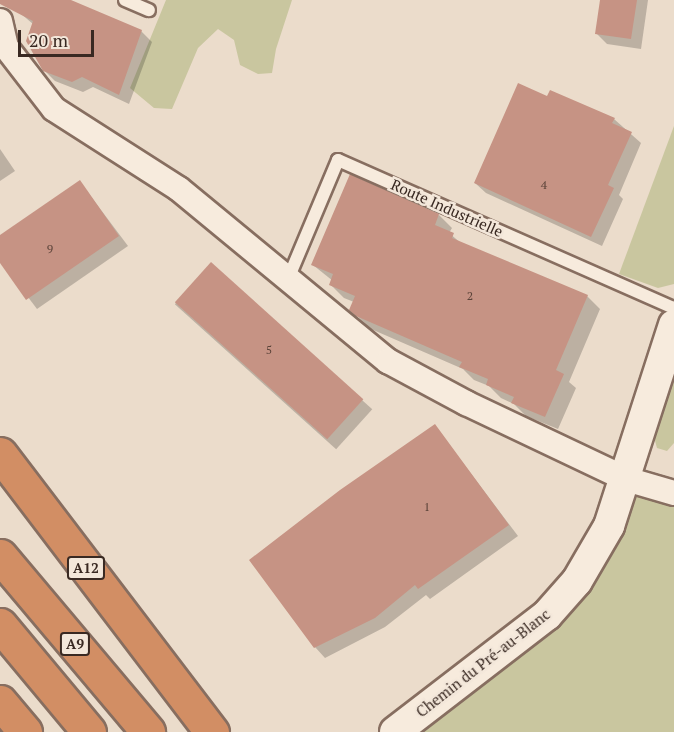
<!DOCTYPE html>
<meta charset="utf-8">
<style>
body{margin:0}
#map{position:relative;width:674px;height:732px;overflow:hidden;background:#ebdccb;font-family:"PT Serif",serif}
div>[style]{position:absolute}
.green>*{inset:0;background:#c9c69f}
.shadow>*{inset:0;background:#0003;transform-origin:0 0}
.building>*{inset:0;background:#c69384;transform-origin:0 0}
.roads{filter:drop-shadow(2px 0 #876e60) drop-shadow(-2px 0 #876e60) drop-shadow(0 2px #876e60) drop-shadow(0 -2px #876e60)}
.service>*{height:12px;margin:-6px;padding:0 6px;transform-origin:6px;border-radius:6px;background:#f7ebdd}
.minor>*{height:24px;margin:-12px;padding:0 12px;transform-origin:12px;border-radius:12px;background:#f7ebdd}
.tertiary>*{height:30px;margin:-15px;padding:0 15px;transform-origin:15px;border-radius:15px;background:#f7ebdd}
.motorway>*{height:33px;margin:-16.5px;padding:0 16.5px;transform-origin:16.5px;border-radius:16.5px;background:#d28e64}
span{translate:-50% -50%;white-space:nowrap;text-align:center;line-height:1.15;-webkit-text-stroke:5px #f3e7da;paint-order:stroke}
.number-label{font-size:12px;color:#5c443a}
.number-label span{-webkit-text-stroke-width:0}
.shield-label span{padding:2px 4px;background:#f3e7da;border:2px solid;border-radius:4px;-webkit-text-stroke-width:0}
.shield-label{font-size:14px;color:#392922;font-weight:700}
.street-label{font-size:15px;color:#392922}
.scale{position:absolute;left:18px;top:30px;width:76px;height:27px;box-sizing:border-box;border:3px solid #392922;border-top:0;padding-left:8px;font-size:18px;line-height:21px;white-space:nowrap;color:#392922;-webkit-text-stroke:4px #f3e7da;paint-order:stroke}
</style>
<div id="map">
<div class="green">
<i style="clip-path:polygon(166px 0,292px 0,276px 49px,272px 73px,258px 74px,240px 65px,234px 40px,218px 29px,198px 48px,172px 109px,154px 108px,130px 88px)"></i>
<i style="clip-path:polygon(674px 126px,674px 284px,658px 288px,619px 274px)"></i>
<i style="clip-path:polygon(674px 325px,674px 443px,667px 451px,657px 448px,647px 411px)"></i>
<i style="clip-path:polygon(626px 479px,674px 493px,674px 732px,395px 732px,547px 615px)"></i>
</div>
<div class="shadow">
<i style="clip-path:polygon(25px 0,67px 0,141px 31px,152px 42px,129px 104px,93px 87px,83px 92px,55px 81px,44px 70px,33px 24px,20px 13px)"></i>
<i style="clip-path:polygon(602px 0,648px 0,641px 49px,607px 44px,597px 34px)"></i>
<i style="clip-path:polygon(548px 98px,614px 119px,641px 143px,619px 195px,623px 199px,602px 246px,486px 193px,475px 183px)"></i>
<i style="clip-path:polygon(0 149px,15px 171px,0 181px)"></i>
<i style="clip-path:polygon(80px 182px,128px 246px,37px 309px,0 260px,0 237px)"></i>
<i style="clip-path:polygon(439px 215px,452px 228px,449px 233px,462px 244px,587px 296px,600px 309px,569px 382px,576px 388px,558px 429px,526px 416px,514px 404px,501px 398px,489px 386px,474px 380px,463px 369px,371px 329px,351px 310px,354px 302px,344px 298px,331px 285px,333px 281px,313px 265px)"></i>
<i style="left:211px;top:264px;width:217px;height:54px;rotate:42deg"></i>
<i style="clip-path:polygon(435px 426px,518px 536px,430px 599px,426px 595px,385px 627px,325px 658px,315px 647px)"></i>
</div>
<div class="building">
<i style="clip-path:polygon(0 0,71px 0,142px 30px,119px 95px,82px 77px,72px 82px,43px 71px,26px 41px,33px 21px,0 4px)"></i>
<i style="clip-path:polygon(600px 0,637px 0,631px 39px,595px 34px)"></i>
<i style="clip-path:polygon(518px 83px,547px 96px,550px 90px,615px 118px,612px 123px,632px 132px,608px 185px,614px 188px,591px 237px,474px 183px)"></i>
<i style="clip-path:polygon(350px 174px,439px 214px,435px 225px,454px 233px,452px 238px,588px 295px,556px 370px,564px 374px,545px 417px,511px 403px,514px 397px,486px 385px,488px 379px,459px 367px,462px 362px,356px 316px,349px 310px,355px 296px,329px 285px,333px 274px,311px 265px)"></i>
<i style="clip-path:polygon(80px 180px,119px 236px,26px 300px,0 263px,0 235px)"></i>
<i style="left:211px;top:262px;width:205px;height:54px;rotate:42deg"></i>
<i style="clip-path:polygon(435px 424px,509px 525px,418px 589px,415px 585px,375px 618px,314px 648px,249px 560px,340px 490px)"></i>
</div>
<div class="roads">
<div class="service">
<i style="left:125px;top:0;width:26px;rotate:23deg"></i>
<i style="left:288px;top:279px;width:129px;rotate:-67.2deg"></i>
<i style="left:338px;top:160px;width:367px;rotate:23.8deg"></i>
</div>
<div class="minor">
<i style="left:0;top:21px;width:27px;rotate:77deg"></i>
<i style="left:6px;top:47px;width:78px;rotate:52.3deg"></i>
<i style="left:54px;top:109px;width:148px;rotate:32.6deg"></i>
<i style="left:179px;top:189px;width:271px;rotate:39.5deg"></i>
<i style="left:388px;top:361px;width:89px;rotate:28.3deg"></i>
<i style="left:466px;top:403px;width:177px;rotate:25.4deg"></i>
<i style="left:626px;top:479px;width:50px;rotate:16.3deg"></i>
</div>
<div class="tertiary">
<i style="left:395px;top:732px;width:192px;rotate:-37.6deg"></i>
<i style="left:547px;top:615px;width:45px;rotate:-48.6deg"></i>
<i style="left:577px;top:581px;width:64px;rotate:-59.8deg"></i>
<i style="left:609px;top:526px;width:211px;rotate:-72.1deg"></i>
</div>
<div class="motorway">
<i style="left:0;top:454px;width:350px;rotate:52.7deg"></i>
<i style="left:0;top:556px;width:230px;rotate:49.9deg"></i>
<i style="left:0;top:625px;width:139px;rotate:50.2deg"></i>
<i style="left:0;top:702px;width:39px;rotate:50deg"></i>
</div>
</div>
<div class="number-label">
<span style="left:544px;top:185px">4</span>
<span style="left:50px;top:249px">9</span>
<span style="left:470px;top:296px">2</span>
<span style="left:269px;top:350px">5</span>
<span style="left:427px;top:507px">1</span>
</div>
<div class="shield-label">
<span style="left:86px;top:568px">A12</span>
<span style="left:75px;top:644px">A9</span>
</div>
<div class="street-label">
<span style="left:447px;top:208px;rotate:24deg">Route Industrielle</span>
<span style="left:483px;top:663px;rotate:-38deg">Chemin du Pré-au-Blanc</span>
</div>
<div class="scale">20 m</div>
</div>
